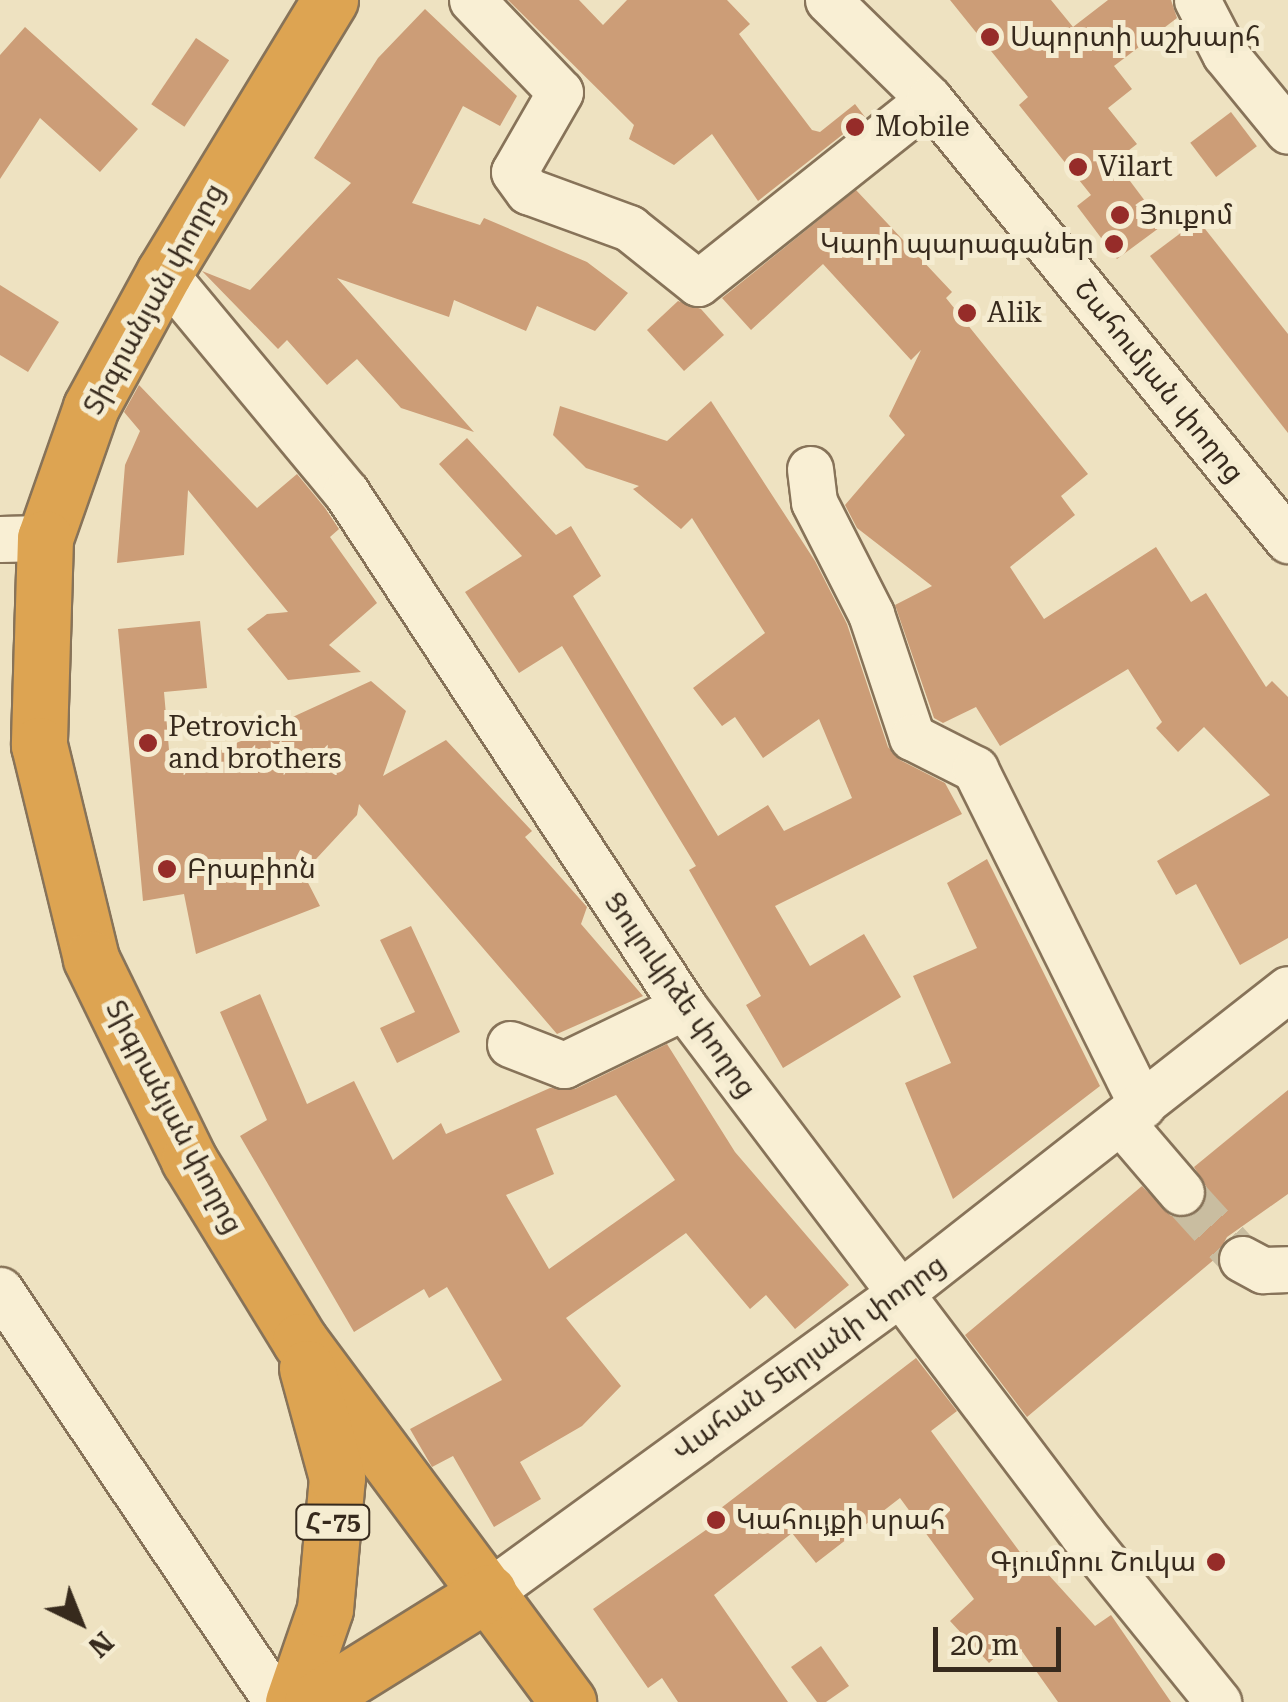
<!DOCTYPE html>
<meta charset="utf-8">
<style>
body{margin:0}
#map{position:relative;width:1288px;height:1702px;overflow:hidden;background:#eee2c1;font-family:"Roboto Serif","Noto Sans Armenian",serif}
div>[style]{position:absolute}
.building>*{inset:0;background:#cc9d77;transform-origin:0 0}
.minor-tunnel>*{height:45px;margin-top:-22.5px;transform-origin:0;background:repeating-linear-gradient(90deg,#c9bda0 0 45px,transparent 0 67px)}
.roads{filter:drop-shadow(2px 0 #877359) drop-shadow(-2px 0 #877359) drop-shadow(0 2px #877359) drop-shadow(0 -2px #877359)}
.minor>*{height:45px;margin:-22.5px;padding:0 22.5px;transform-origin:22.5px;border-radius:22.5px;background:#f9efd4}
.highway>*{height:55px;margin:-27.5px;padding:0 27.5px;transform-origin:27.5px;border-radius:27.5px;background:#dda452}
.dots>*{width:28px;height:28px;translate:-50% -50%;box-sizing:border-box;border:5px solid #f5ecd1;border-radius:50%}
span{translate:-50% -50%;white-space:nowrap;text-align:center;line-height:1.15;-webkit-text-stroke:10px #f5ecd1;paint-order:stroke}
.shield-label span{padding:2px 8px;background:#f5ecd1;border:2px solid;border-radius:8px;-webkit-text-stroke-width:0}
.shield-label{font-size:25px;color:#372a1d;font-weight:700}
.poi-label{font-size:28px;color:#372a1d}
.left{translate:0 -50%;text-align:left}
.right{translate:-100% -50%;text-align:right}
.street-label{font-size:28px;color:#372a1d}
.north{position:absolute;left:30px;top:1572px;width:100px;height:100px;-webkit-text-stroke:8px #f5ecd1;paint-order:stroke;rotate:137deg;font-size:28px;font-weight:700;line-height:40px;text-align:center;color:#372a1d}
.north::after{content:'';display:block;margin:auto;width:35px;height:45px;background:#372a1d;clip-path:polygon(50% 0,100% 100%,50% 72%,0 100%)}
.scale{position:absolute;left:933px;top:1627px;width:128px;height:45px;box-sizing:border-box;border:5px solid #372a1d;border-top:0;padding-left:12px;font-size:30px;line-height:35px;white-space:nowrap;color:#372a1d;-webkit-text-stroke:8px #f5ecd1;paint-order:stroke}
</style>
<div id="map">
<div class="building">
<i style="clip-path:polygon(508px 0,579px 0,603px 25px,627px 0,727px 0,750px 24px,739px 34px,812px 130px,820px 132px,855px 104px,865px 117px,758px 201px,712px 134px,674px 165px,629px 139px,634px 125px)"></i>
<i style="clip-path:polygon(950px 0,1051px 0,1073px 27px,1108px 0,1171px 0,1177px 18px,1114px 66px,1132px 89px,1108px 108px,1137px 144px,1115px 161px,1163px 225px,1117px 259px,1077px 206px,1091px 195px,1019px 105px,1028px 97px)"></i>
<i style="clip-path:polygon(425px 9px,517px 96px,500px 126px,463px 106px,412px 203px,480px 225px,484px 218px,587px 262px,628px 293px,595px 331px,537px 306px,526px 331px,454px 300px,449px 317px,337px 278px,474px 432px,401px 408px,357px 359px,327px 385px,287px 340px,278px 349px,202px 271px,250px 290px,351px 183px,314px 158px,378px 58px)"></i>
<i style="clip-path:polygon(25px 27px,138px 129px,100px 172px,40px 118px,0 179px,0 55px)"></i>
<i style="left:196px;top:38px;width:40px;height:80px;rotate:34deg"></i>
<i style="left:1231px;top:112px;width:43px;height:51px;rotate:53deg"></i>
<i style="clip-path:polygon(856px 190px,952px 292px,946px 298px,1088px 474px,1061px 496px,1075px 515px,1010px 567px,1044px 619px,1156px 547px,1191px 602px,1206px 593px,1266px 687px,1272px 681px,1288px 697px,1288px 938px,1240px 965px,1196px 884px,1176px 895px,1157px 861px,1270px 795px,1204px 727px,1178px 752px,1156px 728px,1162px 722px,1128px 669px,1000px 746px,976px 707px,943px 723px,934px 718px,895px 605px,932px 586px,857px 528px,845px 505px,905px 435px,889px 416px,921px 350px,911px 360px,823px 264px,751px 330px,722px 298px)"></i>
<i style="clip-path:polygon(1198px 220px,1288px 334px,1288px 433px,1150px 256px)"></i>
<i style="clip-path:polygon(0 285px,59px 322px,28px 372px,0 355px)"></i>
<i style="clip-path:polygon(678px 301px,701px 309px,724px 335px,684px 371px,647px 330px)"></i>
<i style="clip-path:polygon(139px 385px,257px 508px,297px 474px,325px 508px,339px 529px,330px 537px,377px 603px,329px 645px,361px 672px,288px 680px,247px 629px,267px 614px,288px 612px,188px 490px,184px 555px,117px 563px,125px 465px,140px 431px,124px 412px)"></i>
<i style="clip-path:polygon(711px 401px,815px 561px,847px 624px,888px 747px,900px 760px,945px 783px,962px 814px,775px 906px,810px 966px,864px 934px,901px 997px,783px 1068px,746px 1005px,761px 996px,689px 870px,696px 866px,562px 646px,519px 673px,465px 592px,522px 556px,439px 464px,467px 438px,556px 535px,571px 526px,601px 576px,573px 596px,718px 836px,768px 805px,784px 831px,852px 798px,819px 719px,763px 758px,735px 717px,722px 726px,693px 688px,765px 633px,692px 518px,681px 529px,633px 489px,639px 486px,586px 468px,553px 435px,560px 406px,667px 441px)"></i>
<i style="clip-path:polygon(200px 621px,207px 688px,164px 692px,171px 773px,371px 681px,406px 711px,383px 776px,446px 740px,532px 831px,525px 837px,587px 907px,581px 924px,643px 996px,557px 1034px,359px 804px,357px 815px,303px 873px,320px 906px,196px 954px,184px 894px,143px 901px,118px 629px)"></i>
<i style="clip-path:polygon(987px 859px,1100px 1086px,953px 1199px,905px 1083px,951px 1063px,913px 976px,977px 948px,947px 883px)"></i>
<i style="clip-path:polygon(411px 926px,460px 1032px,397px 1063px,380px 1028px,415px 1012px,380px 940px)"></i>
<i style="clip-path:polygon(evenodd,260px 994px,307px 1104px,354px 1081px,393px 1160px,441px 1123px,446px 1134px,550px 1088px,575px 1089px,667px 1044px,735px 1152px,849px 1285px,795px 1329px,766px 1295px,750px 1309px,686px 1233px,566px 1318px,621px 1386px,582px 1426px,520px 1462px,541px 1499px,494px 1527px,453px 1456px,432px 1467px,410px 1429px,502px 1380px,447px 1287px,429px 1298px,424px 1289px,354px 1332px,240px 1136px,267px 1120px,220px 1012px,260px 994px,616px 1095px,675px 1180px,549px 1269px,506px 1195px,554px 1174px,536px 1129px,616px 1095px)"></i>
<i style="clip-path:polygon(1288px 1090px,1288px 1194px,1227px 1237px,1216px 1258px,1027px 1417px,965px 1335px,1142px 1186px,1171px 1216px,1197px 1212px,1207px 1188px,1194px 1167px)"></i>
<i style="clip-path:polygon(916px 1358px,957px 1411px,931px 1431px,1022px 1555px,1027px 1551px,1095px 1626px,1111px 1615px,1171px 1702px,1058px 1702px,1014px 1640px,989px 1663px,950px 1621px,974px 1599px,900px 1498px,816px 1563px,792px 1533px,714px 1595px,788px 1702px,678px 1702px,662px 1678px,648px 1688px,593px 1609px,713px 1525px,708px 1518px)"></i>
<i style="clip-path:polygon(821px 1646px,849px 1686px,826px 1702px,817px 1702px,791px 1667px)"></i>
</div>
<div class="minor-tunnel">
<i style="left:1181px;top:1192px;width:91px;rotate:47.7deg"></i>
</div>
<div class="roads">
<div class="minor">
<i style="left:472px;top:0;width:127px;rotate:46.3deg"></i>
<i style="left:560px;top:92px;width:92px;rotate:119.9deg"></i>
<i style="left:514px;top:172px;width:24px;rotate:54deg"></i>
<i style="left:528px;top:191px;width:108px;rotate:20.1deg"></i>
<i style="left:629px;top:228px;width:88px;rotate:38.6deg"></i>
<i style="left:698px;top:283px;width:295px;rotate:-38.5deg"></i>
<i style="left:828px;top:0;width:141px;rotate:44.4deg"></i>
<i style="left:929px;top:99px;width:569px;rotate:50.85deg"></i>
<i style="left:1197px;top:0;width:61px;rotate:62.6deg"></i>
<i style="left:1225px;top:54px;width:99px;rotate:50.7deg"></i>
<i style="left:164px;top:273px;width:285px;rotate:50.3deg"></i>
<i style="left:346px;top:492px;width:616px;rotate:56.72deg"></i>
<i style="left:684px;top:1007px;width:662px;rotate:52.92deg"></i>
<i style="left:1083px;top:1535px;width:215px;rotate:51deg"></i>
<i style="left:810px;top:469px;width:33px;rotate:83deg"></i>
<i style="left:814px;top:502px;width:126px;rotate:63deg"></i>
<i style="left:871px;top:614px;width:130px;rotate:71.6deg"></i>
<i style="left:912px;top:737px;width:71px;rotate:26.9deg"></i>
<i style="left:975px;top:769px;width:376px;rotate:63.6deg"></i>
<i style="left:0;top:539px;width:45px;rotate:-1.3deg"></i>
<i style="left:510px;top:1044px;width:58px;rotate:21.3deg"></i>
<i style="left:564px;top:1065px;width:133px;rotate:-25.8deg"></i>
<i style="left:1121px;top:1122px;width:92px;rotate:49.4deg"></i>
<i style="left:1242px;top:1259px;width:24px;rotate:28deg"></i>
<i style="left:1263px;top:1270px;width:25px;rotate:-2deg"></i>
<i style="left:0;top:1290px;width:496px;rotate:56.1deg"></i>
<i style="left:489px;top:1592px;width:507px;rotate:-36.01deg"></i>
<i style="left:899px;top:1294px;width:494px;rotate:-38.1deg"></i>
</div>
<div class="highway">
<i style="left:330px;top:0;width:320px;rotate:121.3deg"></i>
<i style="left:164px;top:273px;width:153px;rotate:118.6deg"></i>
<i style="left:91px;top:407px;width:139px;rotate:109.3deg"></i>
<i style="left:45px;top:538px;width:207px;rotate:91.7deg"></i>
<i style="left:39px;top:745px;width:220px;rotate:76.3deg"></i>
<i style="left:91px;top:959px;width:224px;rotate:64deg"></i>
<i style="left:189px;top:1160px;width:212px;rotate:58.5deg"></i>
<i style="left:300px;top:1341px;width:450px;rotate:53.4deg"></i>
<i style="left:293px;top:1702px;width:98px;rotate:-71deg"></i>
<i style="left:325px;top:1609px;width:132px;rotate:-84.8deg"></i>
<i style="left:337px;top:1478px;width:114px;rotate:-105.3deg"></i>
<i style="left:312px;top:1702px;width:208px;rotate:-31.9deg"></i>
</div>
</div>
<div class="dots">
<i style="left:990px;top:37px;background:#962c29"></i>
<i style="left:855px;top:127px;background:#962c29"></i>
<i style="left:1078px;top:167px;background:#962c29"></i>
<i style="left:1120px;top:215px;background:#962c29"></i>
<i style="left:1114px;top:244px;background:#962c29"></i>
<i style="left:967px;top:313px;background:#962c29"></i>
<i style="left:148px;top:743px;background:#962c29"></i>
<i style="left:167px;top:869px;background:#962c29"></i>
<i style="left:716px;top:1520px;background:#962c29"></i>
<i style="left:1216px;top:1562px;background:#962c29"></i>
</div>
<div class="shield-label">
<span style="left:333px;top:1522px">Հ-75</span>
</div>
<div class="poi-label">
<span class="left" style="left:1010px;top:37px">Սպորտի աշխարհ</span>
<span class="left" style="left:875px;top:127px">Mobile</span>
<span class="left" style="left:1098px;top:167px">Vilart</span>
<span class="left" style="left:1140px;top:215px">Յուքոմ</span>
<span class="right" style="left:1094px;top:244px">Կարի պարագաներ</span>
<span class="left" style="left:987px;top:313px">Alik</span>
<span class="left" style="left:168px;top:743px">Petrovich<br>and brothers</span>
<span class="left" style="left:187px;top:869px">Բրաբիոն</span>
<span class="left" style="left:736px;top:1520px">Կահույքի սրահ</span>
<span class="right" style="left:1196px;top:1562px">Գյումրու Շուկա</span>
</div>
<div class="street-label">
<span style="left:154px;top:299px;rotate:-61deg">Տիգրանյան փողոց</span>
<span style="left:1159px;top:381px;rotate:51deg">Շահումյան փողոց</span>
<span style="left:680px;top:995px;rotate:55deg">Ցուլուկիձե փողոց</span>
<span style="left:174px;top:1117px;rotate:62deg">Տիգրանյան փողոց</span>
<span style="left:809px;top:1358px;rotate:-36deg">Վահան Տերյանի փողոց</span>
</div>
<div class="north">N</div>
<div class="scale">20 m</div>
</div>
